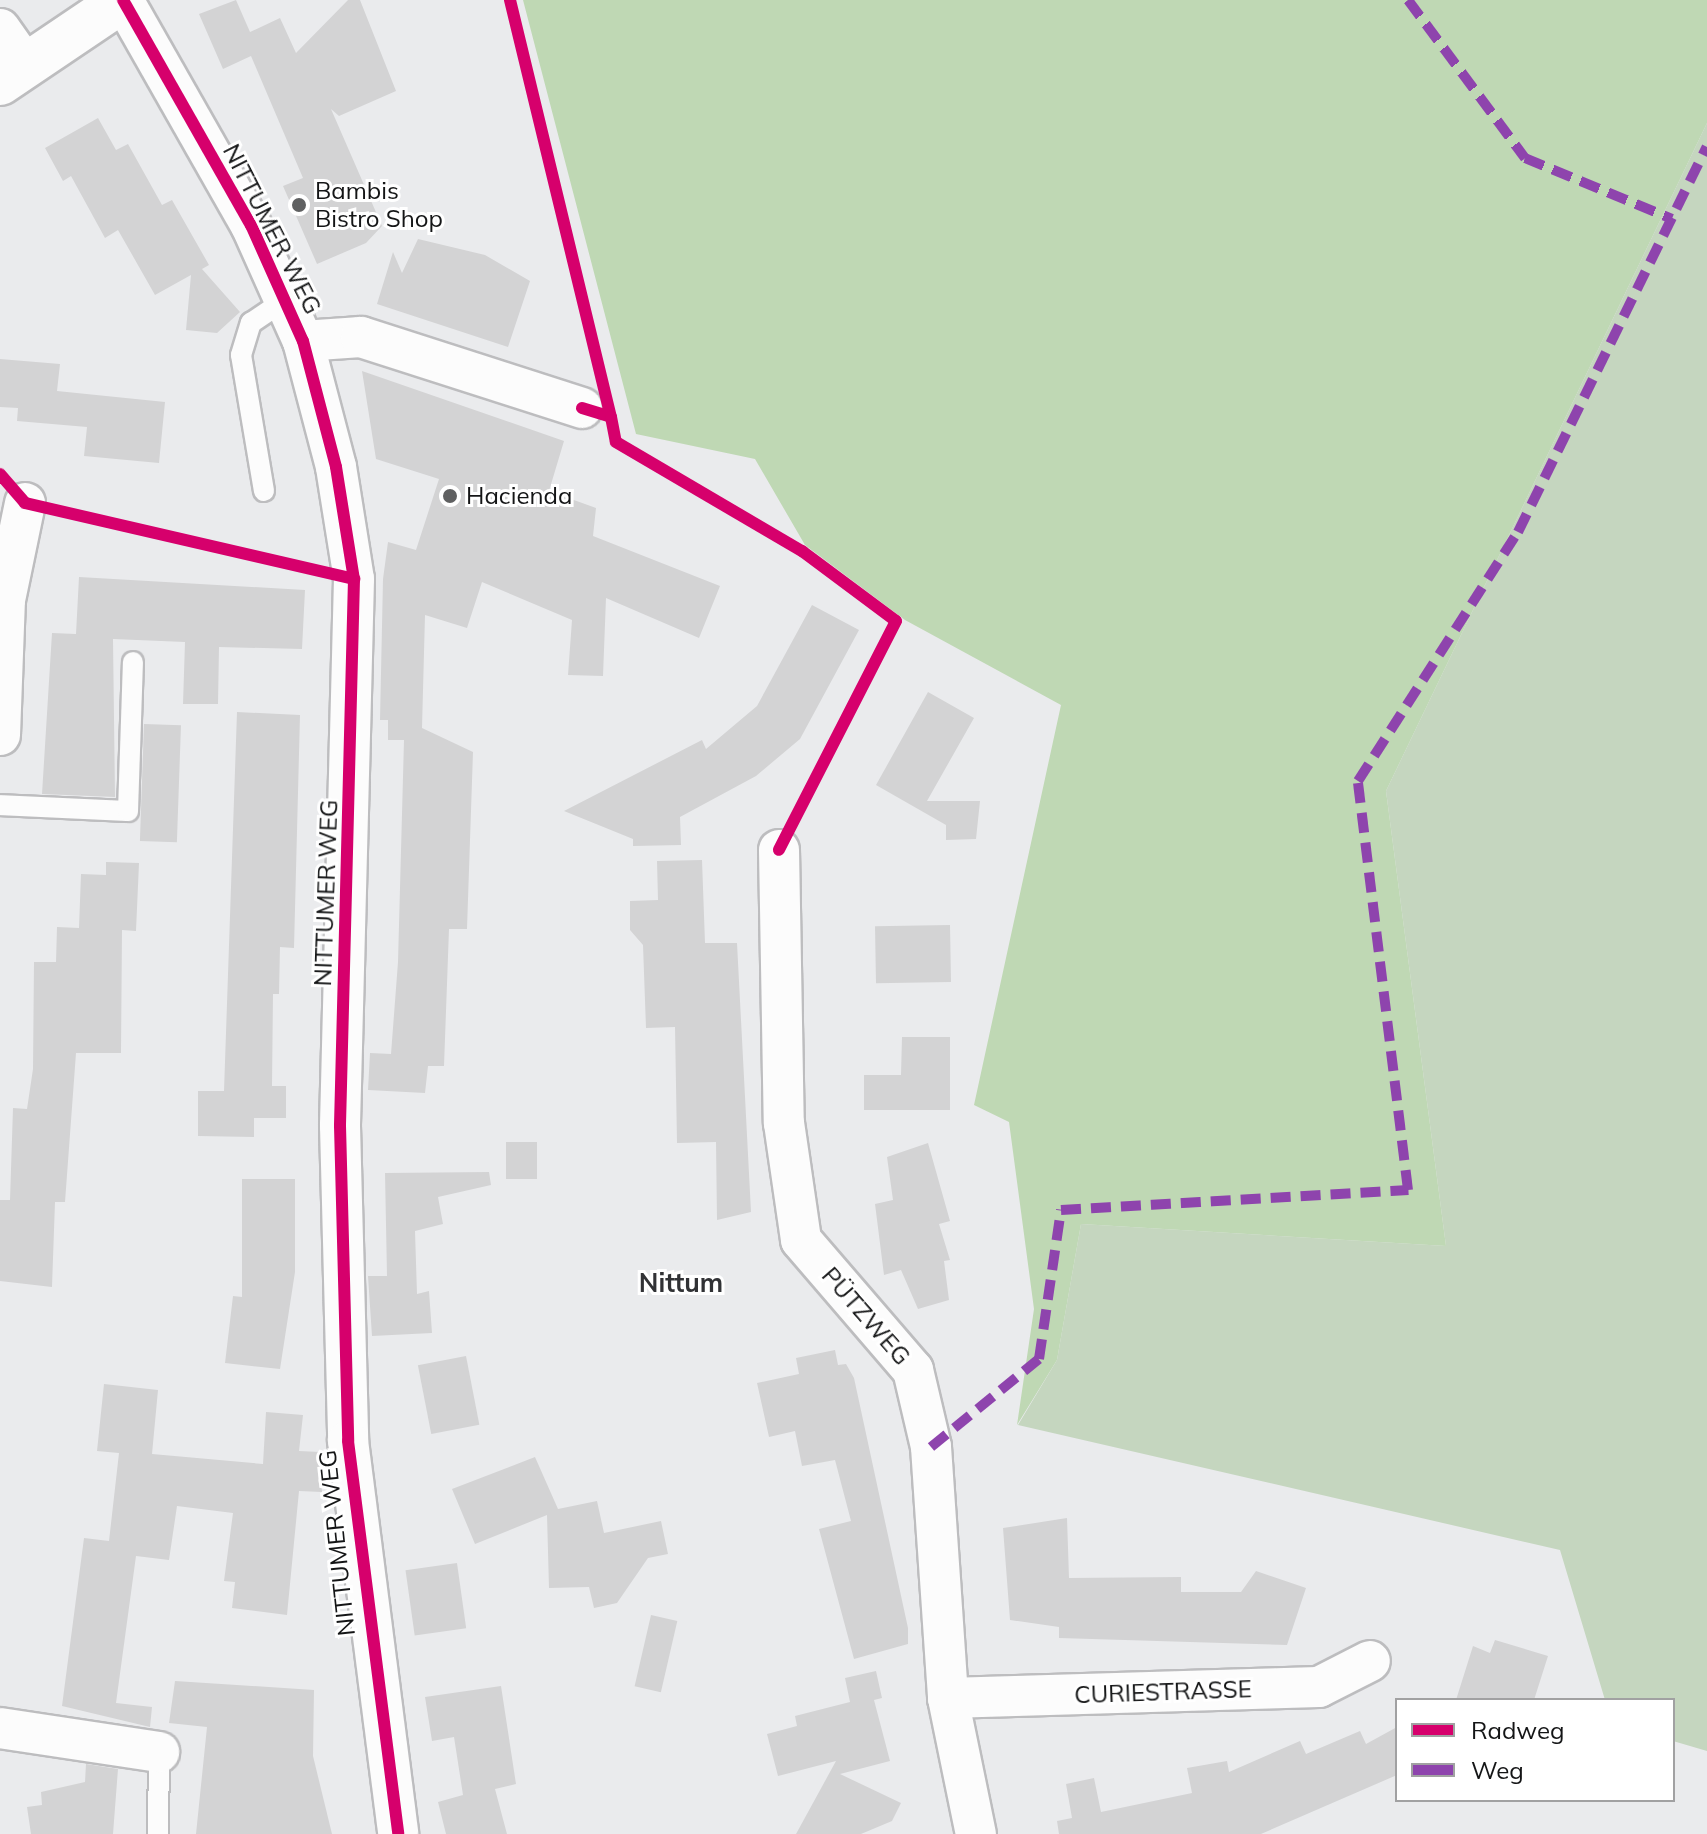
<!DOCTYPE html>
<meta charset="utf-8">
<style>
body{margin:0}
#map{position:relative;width:1707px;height:1834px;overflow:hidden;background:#eaebed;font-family:Mulish,sans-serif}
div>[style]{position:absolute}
.green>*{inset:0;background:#c5d6bf}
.forest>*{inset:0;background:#bfd8b4}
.building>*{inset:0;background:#d3d3d4;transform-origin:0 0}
.roads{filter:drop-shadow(2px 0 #bdbdbf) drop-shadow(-2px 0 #bdbdbf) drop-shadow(0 2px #bdbdbf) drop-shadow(0 -2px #bdbdbf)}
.service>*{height:20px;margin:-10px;padding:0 10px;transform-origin:10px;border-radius:10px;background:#fcfcfc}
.minor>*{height:40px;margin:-20px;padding:0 20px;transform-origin:20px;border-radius:20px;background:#fcfcfc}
.secondary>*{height:44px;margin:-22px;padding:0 22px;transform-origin:22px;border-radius:22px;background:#fcfcfc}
.quiet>*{height:10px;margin-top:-5px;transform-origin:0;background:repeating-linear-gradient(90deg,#8e44ad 0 20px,transparent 0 30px)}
.cycleway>*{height:12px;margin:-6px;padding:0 6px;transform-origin:6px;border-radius:6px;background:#d6006c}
.dots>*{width:22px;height:22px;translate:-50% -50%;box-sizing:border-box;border:4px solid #fff;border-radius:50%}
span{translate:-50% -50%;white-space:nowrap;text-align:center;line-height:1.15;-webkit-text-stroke:6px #fff;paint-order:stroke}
.poi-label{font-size:24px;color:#141516}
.left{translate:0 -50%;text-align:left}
.street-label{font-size:24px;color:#141516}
.neighbourhood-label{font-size:26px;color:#313235;font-weight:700}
.legend{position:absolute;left:1395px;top:1698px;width:280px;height:104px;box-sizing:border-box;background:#fff;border:2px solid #a1a1a2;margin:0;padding:10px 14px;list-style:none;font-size:24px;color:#141516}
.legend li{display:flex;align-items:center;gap:16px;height:40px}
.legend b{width:40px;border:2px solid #a1a1a2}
</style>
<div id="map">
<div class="green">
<i style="clip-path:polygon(1707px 123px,1707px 1751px,1673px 1741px,1673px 1700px,1605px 1700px,1560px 1550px,1018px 1425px,1057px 1360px,1081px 1224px,1446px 1246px,1386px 791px)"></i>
</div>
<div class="forest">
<i style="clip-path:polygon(523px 0,1707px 0,1707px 123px,1386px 791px,1446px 1246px,1081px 1224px,1057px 1360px,1017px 1425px,1034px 1309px,1009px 1122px,974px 1105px,1061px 705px,905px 620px,805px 545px,755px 459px,636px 434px)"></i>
</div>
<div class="building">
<i style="clip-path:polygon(236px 0,250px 32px,280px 18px,296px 53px,348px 0,360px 0,396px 91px,339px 116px,331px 109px,382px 226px,366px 243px,317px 264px,283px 186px,303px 178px,251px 56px,223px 69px,199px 14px)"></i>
<i style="clip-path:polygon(98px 118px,116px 150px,128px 144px,162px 205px,172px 200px,209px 265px,202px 269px,240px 312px,217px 333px,186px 330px,191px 275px,155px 295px,118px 230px,105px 238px,71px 176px,63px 181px,45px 148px)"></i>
<i style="clip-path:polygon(418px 239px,485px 255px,530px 281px,508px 347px,377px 304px,393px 252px,402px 273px)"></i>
<i style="clip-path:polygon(0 359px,60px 364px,57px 391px,165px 402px,159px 463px,84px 456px,87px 427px,17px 421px,18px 408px,0 407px)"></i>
<i style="clip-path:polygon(362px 371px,564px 441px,549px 491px,596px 508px,593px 536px,720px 586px,699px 638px,606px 598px,603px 676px,568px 675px,572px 620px,482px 582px,467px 628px,425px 615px,422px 728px,473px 752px,467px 929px,449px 929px,444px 1066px,428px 1066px,425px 1093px,368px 1090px,370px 1053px,391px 1054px,398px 962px,404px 740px,388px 740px,388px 720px,380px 720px,383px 579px,388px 542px,416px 550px,439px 479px,376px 459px)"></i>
<i style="clip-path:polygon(79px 577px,305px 590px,302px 649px,219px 647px,218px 704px,183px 704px,185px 642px,113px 639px,115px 797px,42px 794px,52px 633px,76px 634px)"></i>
<i style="clip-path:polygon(812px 605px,859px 630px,800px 739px,756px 776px,680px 817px,681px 845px,633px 846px,633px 839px,564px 811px,702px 740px,706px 749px,757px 706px)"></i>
<i style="clip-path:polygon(928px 692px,974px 718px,927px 801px,980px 801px,976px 839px,946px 840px,946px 825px,876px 785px)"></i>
<i style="clip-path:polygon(237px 712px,300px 715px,294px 948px,280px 947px,279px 994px,273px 994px,272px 1086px,286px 1086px,286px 1118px,254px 1118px,254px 1137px,198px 1136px,198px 1091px,224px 1091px)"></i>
<i style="left:144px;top:724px;width:37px;height:117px;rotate:2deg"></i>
<i style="clip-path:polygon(702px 860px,705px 943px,737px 943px,751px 1212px,717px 1220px,716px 1142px,677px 1143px,675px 1027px,646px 1028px,643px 945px,630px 930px,630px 901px,658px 900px,657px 861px)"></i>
<i style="clip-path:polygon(106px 862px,139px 863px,136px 931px,122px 930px,121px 1053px,76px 1053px,65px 1202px,55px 1202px,52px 1287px,0 1281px,0 1200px,10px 1200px,13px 1108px,27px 1109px,33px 1069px,34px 962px,56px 962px,57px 927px,79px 928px,81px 874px,106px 875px)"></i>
<i style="left:950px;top:925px;width:57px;height:75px;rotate:89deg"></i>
<i style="clip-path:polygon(902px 1037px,950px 1037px,950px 1110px,864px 1110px,864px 1075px,901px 1075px)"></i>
<i style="left:506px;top:1142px;width:31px;height:37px"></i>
<i style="clip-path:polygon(928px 1143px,950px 1221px,939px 1224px,950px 1260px,944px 1261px,949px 1300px,918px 1309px,901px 1270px,884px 1275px,875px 1204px,893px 1200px,887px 1157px)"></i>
<i style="clip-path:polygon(489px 1172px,491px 1185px,438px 1197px,443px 1224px,415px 1231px,417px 1294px,429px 1291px,432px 1333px,372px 1336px,368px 1276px,387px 1276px,385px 1173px)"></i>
<i style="clip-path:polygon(242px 1179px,295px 1179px,295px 1272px,280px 1369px,225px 1363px,233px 1296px,242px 1297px)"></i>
<i style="clip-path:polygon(835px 1350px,838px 1365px,846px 1364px,854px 1378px,908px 1628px,908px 1644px,854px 1659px,819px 1529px,851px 1521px,835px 1460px,802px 1466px,795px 1431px,769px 1437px,757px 1383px,799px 1374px,796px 1358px)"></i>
<i style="left:466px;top:1356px;width:70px;height:49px;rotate:79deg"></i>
<i style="clip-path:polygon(104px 1384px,158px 1390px,152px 1454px,263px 1464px,266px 1412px,303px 1415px,299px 1451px,320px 1452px,322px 1492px,299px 1491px,287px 1615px,232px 1608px,235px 1582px,224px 1581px,233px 1513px,177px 1506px,169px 1560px,136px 1556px,116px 1703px,152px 1707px,150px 1727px,62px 1706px,84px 1538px,109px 1541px,119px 1453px,97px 1451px)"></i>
<i style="clip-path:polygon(535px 1457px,558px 1509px,597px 1501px,604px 1533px,661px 1521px,668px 1554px,648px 1558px,617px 1603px,594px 1608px,589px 1587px,549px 1588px,547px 1515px,475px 1544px,452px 1489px)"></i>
<i style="clip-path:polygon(1067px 1518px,1069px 1578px,1181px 1577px,1181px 1592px,1241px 1592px,1256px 1571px,1306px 1588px,1287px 1645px,1059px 1638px,1059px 1627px,1010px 1620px,1003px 1528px)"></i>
<i style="left:457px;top:1563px;width:66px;height:52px;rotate:82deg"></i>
<i style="left:651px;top:1615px;width:27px;height:73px;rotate:13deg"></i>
<i style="clip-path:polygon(1495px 1640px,1548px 1656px,1534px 1700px,1456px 1700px,1473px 1646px,1490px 1653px)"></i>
<i style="clip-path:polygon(876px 1671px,882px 1698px,874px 1700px,890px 1761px,840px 1774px,901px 1803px,892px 1821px,861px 1834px,796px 1834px,836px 1761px,778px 1776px,767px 1734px,797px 1726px,795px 1716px,850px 1702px,845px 1678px)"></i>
<i style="clip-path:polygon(175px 1681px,314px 1690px,313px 1756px,332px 1834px,196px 1834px,207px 1727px,169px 1723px)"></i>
<i style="clip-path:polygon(501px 1686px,516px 1784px,495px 1789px,507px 1834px,446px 1834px,438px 1802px,463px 1795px,454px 1737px,432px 1741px,425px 1697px)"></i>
<i style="clip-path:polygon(1397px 1727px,1397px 1775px,1261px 1834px,1059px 1834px,1057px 1821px,1072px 1818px,1066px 1784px,1094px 1778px,1101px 1812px,1192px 1793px,1187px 1768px,1227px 1761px,1229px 1772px,1300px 1741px,1306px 1754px,1360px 1731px,1366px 1744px)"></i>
<i style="clip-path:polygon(86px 1764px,118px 1769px,113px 1834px,31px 1834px,27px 1807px,42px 1805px,41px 1792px,85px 1782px)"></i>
</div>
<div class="roads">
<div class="service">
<i style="left:264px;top:491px;width:138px;rotate:-99.6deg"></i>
<i style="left:241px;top:355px;width:34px;rotate:-73deg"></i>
<i style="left:251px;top:323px;width:41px;rotate:-34.1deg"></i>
<i style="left:0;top:805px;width:128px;rotate:2.7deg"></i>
<i style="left:128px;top:811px;width:149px;rotate:-88.1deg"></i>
<i style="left:158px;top:1834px;width:82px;rotate:-89.3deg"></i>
</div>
<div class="minor">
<i style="left:123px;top:0;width:259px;rotate:60.4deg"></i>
<i style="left:251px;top:225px;width:127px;rotate:65.9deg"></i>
<i style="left:303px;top:341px;width:130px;rotate:75.3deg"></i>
<i style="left:336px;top:467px;width:113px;rotate:80.9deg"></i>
<i style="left:354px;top:579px;width:547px;rotate:91.47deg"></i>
<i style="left:340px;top:1126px;width:315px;rotate:88.5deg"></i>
<i style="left:348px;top:1441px;width:396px;rotate:82.7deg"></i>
<i style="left:0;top:29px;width:45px;rotate:54.9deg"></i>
<i style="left:303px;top:341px;width:58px;rotate:-3.9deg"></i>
<i style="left:361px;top:337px;width:232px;rotate:17.8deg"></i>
<i style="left:0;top:735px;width:135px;rotate:-87.9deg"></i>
<i style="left:5px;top:600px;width:99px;rotate:-78.3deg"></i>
<i style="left:779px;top:850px;width:273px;rotate:89deg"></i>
<i style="left:784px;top:1123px;width:118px;rotate:81.7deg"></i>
<i style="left:801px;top:1240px;width:172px;rotate:49.3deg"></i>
<i style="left:913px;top:1370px;width:79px;rotate:76.8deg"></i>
<i style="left:931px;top:1447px;width:252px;rotate:86.1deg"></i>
<i style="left:948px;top:1698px;width:139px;rotate:78.4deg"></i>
<i style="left:948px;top:1698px;width:371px;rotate:-1.7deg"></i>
<i style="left:1319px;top:1687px;width:57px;rotate:-27deg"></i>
<i style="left:0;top:1728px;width:161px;rotate:8.6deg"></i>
</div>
<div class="secondary">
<i style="left:0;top:83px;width:148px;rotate:-34deg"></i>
</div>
</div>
<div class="quiet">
<i style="left:1408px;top:0;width:197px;rotate:53.5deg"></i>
<i style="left:1525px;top:158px;width:159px;rotate:22.5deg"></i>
<i style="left:931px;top:1447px;width:139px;rotate:-39.2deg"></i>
<i style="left:1039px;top:1359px;width:151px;rotate:-81.6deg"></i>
<i style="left:1061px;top:1210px;width:348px;rotate:-3.3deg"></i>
<i style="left:1408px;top:1190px;width:412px;rotate:-97deg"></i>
<i style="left:1358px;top:781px;width:296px;rotate:-57.3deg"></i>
<i style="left:1518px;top:532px;width:429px;rotate:-63.9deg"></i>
</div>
<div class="cycleway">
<i style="left:123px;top:0;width:259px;rotate:60.4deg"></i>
<i style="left:251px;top:225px;width:127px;rotate:65.9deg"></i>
<i style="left:303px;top:341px;width:130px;rotate:75.3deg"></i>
<i style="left:336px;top:467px;width:113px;rotate:80.9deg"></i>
<i style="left:354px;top:579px;width:547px;rotate:91.47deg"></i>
<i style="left:340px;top:1126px;width:315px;rotate:88.5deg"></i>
<i style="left:348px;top:1441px;width:396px;rotate:82.7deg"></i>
<i style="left:510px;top:0;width:429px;rotate:76.4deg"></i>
<i style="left:582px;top:408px;width:30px;rotate:17deg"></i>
<i style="left:611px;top:417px;width:25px;rotate:79deg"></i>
<i style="left:616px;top:442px;width:216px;rotate:30.4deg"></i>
<i style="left:802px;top:551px;width:117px;rotate:36.7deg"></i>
<i style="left:896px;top:621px;width:257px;rotate:117.1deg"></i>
<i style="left:0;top:474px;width:38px;rotate:49deg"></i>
<i style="left:25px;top:503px;width:338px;rotate:13deg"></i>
</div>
<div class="dots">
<i style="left:299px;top:205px;background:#5f6061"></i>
<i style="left:450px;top:496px;background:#5f6061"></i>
</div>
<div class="poi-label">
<span class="left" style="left:315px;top:205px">Bambis<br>Bistro Shop</span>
<span class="left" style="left:466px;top:496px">Hacienda</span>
</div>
<div class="street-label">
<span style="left:272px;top:229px;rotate:63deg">NITTUMER WEG</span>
<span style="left:326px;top:893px;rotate:-88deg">NITTUMER WEG</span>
<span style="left:866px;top:1316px;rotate:49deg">PÜTZWEG</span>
<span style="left:337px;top:1543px;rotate:-96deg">NITTUMER WEG</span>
<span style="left:1163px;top:1692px;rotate:-2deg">CURIESTRASSE</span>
</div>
<div class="neighbourhood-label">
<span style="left:681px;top:1283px">Nittum</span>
</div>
<ul class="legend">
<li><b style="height:10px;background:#d6006c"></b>Radweg</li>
<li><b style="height:10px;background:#8e44ad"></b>Weg</li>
</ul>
</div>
